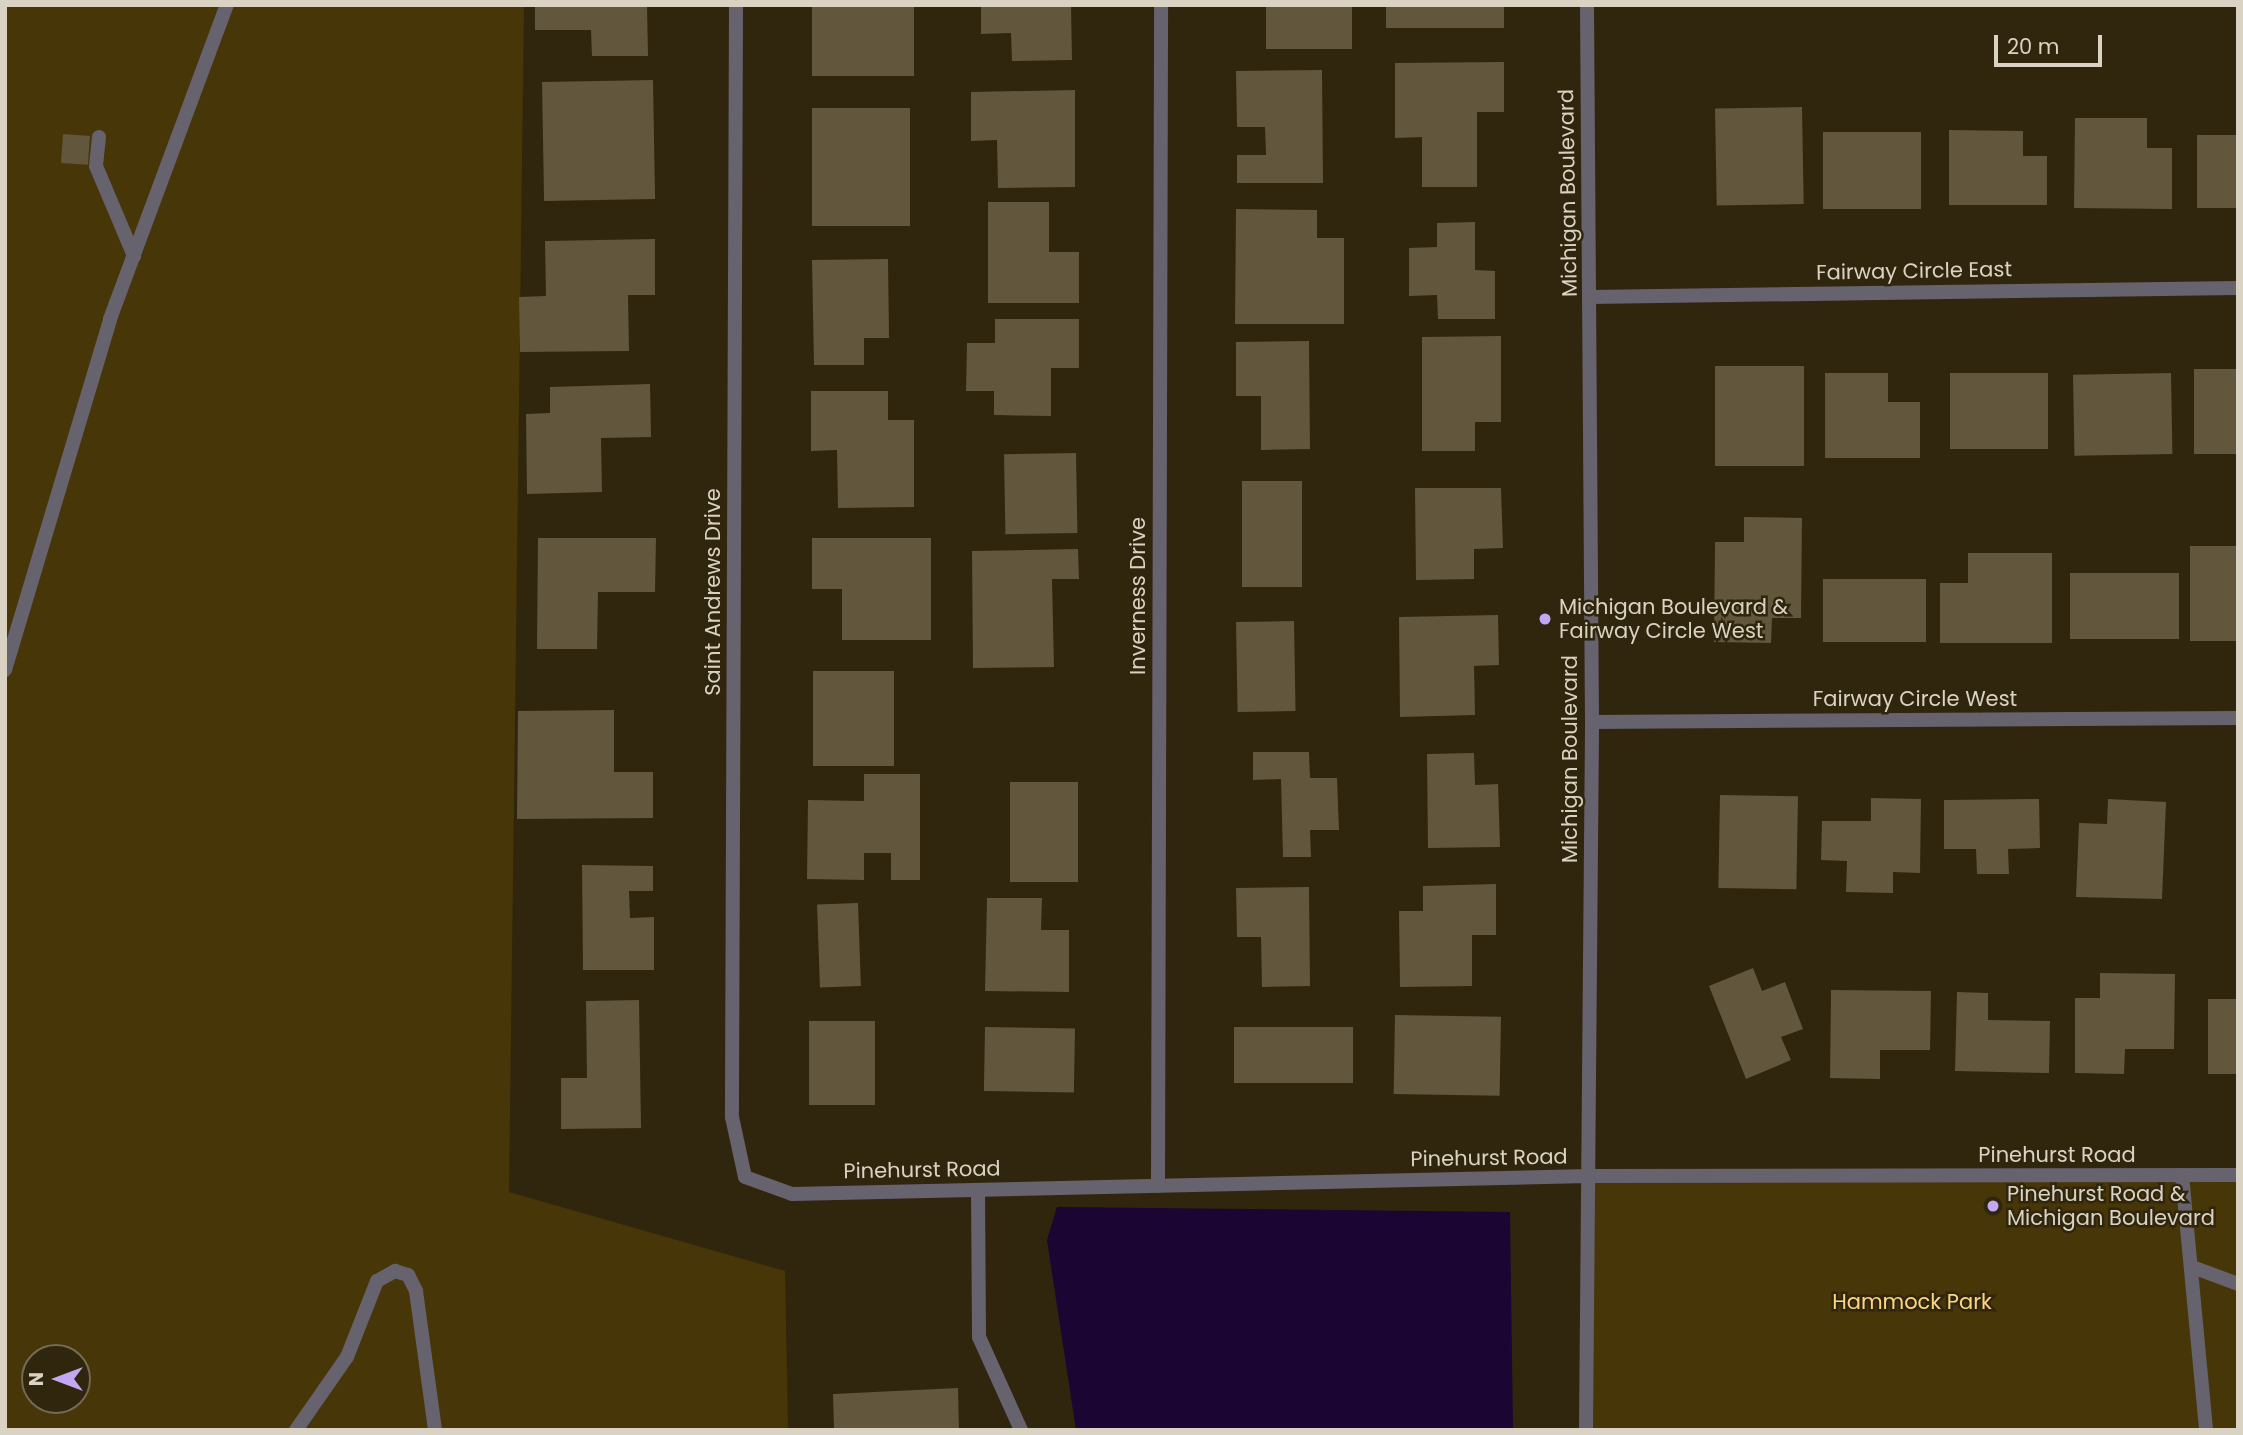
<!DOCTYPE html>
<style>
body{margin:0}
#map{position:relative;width:2243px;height:1435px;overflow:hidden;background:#30260d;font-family:Poppins,sans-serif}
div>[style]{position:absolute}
.green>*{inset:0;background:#473608;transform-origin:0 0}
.water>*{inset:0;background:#1b0532}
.building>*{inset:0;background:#62563c;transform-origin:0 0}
.service>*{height:14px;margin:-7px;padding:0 7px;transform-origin:7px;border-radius:7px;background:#66626e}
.minor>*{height:14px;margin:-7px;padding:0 7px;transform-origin:7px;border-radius:7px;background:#66626e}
.tertiary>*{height:14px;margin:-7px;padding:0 7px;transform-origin:7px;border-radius:7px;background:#66626e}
.dots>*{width:19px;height:19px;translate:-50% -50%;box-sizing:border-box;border:4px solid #30260d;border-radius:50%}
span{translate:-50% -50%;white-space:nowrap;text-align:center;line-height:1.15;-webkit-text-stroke:5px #30260d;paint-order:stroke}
.street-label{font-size:21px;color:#dad3c4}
.poi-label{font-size:21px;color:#dad3c4}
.left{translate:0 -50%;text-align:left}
.park-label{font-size:21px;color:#fcd57f}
.frame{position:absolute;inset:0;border:7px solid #dad3c4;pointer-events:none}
.north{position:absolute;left:21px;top:1344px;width:70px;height:70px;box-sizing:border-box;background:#30260d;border:2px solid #746b56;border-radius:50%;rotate:270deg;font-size:19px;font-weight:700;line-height:28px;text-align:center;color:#dad3c4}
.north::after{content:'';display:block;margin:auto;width:24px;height:32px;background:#c3a7f2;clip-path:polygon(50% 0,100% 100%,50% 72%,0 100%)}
.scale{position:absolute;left:1994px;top:35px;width:108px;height:32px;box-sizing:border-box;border:4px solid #dad3c4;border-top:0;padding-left:9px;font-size:21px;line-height:24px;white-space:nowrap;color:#dad3c4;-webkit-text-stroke:5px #30260d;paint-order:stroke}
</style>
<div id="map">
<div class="green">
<i style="clip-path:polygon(evenodd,5px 5px,524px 5px,509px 1192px,785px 1271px,788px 1430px,5px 1430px,5px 5px,35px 1358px,77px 1358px,77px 1400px,35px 1400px,35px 1358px)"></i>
<i style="left:2238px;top:1175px;width:255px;height:649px;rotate:90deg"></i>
</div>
<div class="water">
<i style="clip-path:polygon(1057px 1207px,1510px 1212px,1513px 1430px,1076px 1430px,1047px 1240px)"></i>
</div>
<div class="building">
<i style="clip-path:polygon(535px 5px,647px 5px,648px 56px,592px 56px,591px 30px,535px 30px)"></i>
<i style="left:812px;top:5px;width:102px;height:71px"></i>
<i style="clip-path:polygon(981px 5px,1071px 5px,1072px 60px,1012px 61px,1011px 33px,981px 34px)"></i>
<i style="left:1266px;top:5px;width:86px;height:44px"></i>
<i style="left:1386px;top:5px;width:118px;height:23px"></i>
<i style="clip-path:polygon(1504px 62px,1504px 112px,1477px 112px,1477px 187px,1422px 187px,1422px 137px,1395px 138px,1395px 63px)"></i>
<i style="clip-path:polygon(1322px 70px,1323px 183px,1237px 183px,1237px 155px,1266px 155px,1265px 127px,1237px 127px,1236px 71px)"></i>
<i style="left:653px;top:80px;width:119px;height:111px;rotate:89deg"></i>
<i style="clip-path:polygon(1075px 90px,1075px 187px,998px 188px,997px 140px,971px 141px,971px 92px)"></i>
<i style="left:1802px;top:107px;width:97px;height:87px;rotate:89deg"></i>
<i style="left:910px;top:108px;width:118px;height:98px;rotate:90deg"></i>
<i style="clip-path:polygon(2075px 118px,2147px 118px,2147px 148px,2172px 148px,2172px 209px,2074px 208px)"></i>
<i style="clip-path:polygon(1949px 130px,2023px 131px,2023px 156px,2047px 156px,2047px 205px,1949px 205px)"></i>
<i style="left:1823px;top:132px;width:98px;height:77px"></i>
<i style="left:63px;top:134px;width:27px;height:29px;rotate:4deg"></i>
<i style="left:2197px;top:135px;width:41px;height:73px"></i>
<i style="clip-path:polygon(988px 202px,1049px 202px,1049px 252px,1079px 252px,1079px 303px,988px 303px)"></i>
<i style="clip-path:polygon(1236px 209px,1317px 210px,1317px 238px,1344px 238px,1344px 324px,1235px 324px)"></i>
<i style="clip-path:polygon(1475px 222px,1475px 270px,1495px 271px,1495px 319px,1438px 319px,1437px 295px,1409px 296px,1409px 248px,1437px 247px,1437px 223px)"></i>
<i style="clip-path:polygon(655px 239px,655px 295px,628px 295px,629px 351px,520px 352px,519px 297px,546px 296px,545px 241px)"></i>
<i style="clip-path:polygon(888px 259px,889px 338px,864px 338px,864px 365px,814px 365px,812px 260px)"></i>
<i style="clip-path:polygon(995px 319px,1079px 319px,1079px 368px,1051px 368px,1051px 416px,994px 415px,994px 391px,966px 391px,967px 343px,995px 343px)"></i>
<i style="clip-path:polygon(1501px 336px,1501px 422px,1475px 422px,1475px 451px,1422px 451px,1422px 337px)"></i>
<i style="clip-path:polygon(1309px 341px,1310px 449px,1261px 450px,1261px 396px,1236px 396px,1236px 342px)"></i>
<i style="left:1715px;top:366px;width:89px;height:100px"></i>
<i style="left:2194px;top:369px;width:44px;height:85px"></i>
<i style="clip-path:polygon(1825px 373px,1888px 373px,1888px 402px,1920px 402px,1920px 458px,1825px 458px)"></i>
<i style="left:1950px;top:373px;width:98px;height:76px"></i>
<i style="left:2171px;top:373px;width:81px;height:98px;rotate:89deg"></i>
<i style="clip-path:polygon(650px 384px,651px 437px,601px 438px,602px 492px,527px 494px,526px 414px,550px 413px,550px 387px)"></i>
<i style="clip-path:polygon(811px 391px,888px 391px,888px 420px,914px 420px,914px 507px,838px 508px,837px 450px,811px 451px)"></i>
<i style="left:1076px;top:453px;width:80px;height:72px;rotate:89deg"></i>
<i style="left:1242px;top:481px;width:60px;height:106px"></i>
<i style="clip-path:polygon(1415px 488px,1501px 488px,1503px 548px,1474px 549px,1474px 579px,1416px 580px)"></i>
<i style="clip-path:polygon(1744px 517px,1802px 518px,1801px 618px,1772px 618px,1771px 643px,1714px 642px,1715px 542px,1744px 542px)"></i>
<i style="clip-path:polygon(538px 538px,656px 538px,655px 592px,598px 592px,597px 649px,537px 649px)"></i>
<i style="clip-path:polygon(812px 538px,931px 538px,931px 640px,842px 640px,842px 589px,812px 589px)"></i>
<i style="left:2238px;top:546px;width:95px;height:48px;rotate:90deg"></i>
<i style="clip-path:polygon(1078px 549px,1079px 579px,1052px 579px,1054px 667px,973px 668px,972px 551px)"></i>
<i style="clip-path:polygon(1968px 553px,2052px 553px,2052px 643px,1940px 643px,1940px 583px,1968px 583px)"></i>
<i style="left:2179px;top:573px;width:66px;height:109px;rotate:90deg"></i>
<i style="left:1823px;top:579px;width:103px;height:63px"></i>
<i style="clip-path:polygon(1498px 615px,1499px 665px,1474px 666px,1475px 715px,1400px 717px,1399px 617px)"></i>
<i style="left:1294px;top:621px;width:90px;height:58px;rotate:89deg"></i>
<i style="left:813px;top:671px;width:81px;height:95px"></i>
<i style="clip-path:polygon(614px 710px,614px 772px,653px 772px,653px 818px,517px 819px,518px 711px)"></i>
<i style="clip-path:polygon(1253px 752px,1309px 752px,1310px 778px,1337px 778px,1339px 830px,1310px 830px,1311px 857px,1283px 857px,1281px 779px,1253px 780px)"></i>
<i style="clip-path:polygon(1474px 753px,1475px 785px,1498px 784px,1500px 847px,1428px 848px,1427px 754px)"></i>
<i style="clip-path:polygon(864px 774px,920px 774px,920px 880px,891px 880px,891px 853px,864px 853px,864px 880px,807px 879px,808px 800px,864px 801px)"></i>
<i style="left:1010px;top:782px;width:68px;height:100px"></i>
<i style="left:1720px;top:795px;width:78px;height:93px;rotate:1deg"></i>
<i style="clip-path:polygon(1871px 798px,1921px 799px,1920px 873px,1893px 872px,1893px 893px,1846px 892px,1847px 861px,1821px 860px,1822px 821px,1871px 821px)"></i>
<i style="clip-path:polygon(2039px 799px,2040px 848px,2008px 849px,2009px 874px,1977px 874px,1976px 849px,1944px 849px,1944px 800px)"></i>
<i style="clip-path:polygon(2108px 799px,2166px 802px,2162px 899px,2076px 897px,2079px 823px,2107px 824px)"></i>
<i style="clip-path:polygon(582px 865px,653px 866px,653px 891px,629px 891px,630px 918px,654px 917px,654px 970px,583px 970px)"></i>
<i style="clip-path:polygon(1496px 884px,1496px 935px,1472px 935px,1472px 986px,1400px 987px,1399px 911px,1423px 911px,1423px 886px)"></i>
<i style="clip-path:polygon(1309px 887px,1310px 986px,1262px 987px,1261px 937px,1237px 937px,1236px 888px)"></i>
<i style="clip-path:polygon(987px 898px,1042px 898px,1041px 930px,1069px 930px,1069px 992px,985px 991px)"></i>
<i style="left:858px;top:903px;width:83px;height:41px;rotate:88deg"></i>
<i style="clip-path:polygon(1753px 968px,1762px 991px,1785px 982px,1803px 1029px,1781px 1037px,1791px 1060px,1746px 1079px,1709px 986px)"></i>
<i style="clip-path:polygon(2100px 973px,2175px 974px,2174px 1049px,2125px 1049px,2124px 1074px,2075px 1073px,2075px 998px,2100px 998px)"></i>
<i style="clip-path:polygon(1831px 990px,1931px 991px,1930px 1050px,1880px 1050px,1880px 1079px,1830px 1078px)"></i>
<i style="clip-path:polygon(1957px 992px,1988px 993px,1988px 1020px,2050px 1021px,2049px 1073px,1955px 1071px)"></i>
<i style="left:2208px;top:999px;width:30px;height:75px"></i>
<i style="clip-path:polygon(639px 1000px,641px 1128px,561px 1129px,561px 1078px,587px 1078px,586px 1001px)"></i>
<i style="left:1395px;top:1015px;width:106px;height:79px;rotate:1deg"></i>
<i style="left:809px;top:1021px;width:66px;height:84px"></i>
<i style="left:985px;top:1027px;width:90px;height:64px;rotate:1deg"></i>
<i style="left:1234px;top:1027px;width:119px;height:56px"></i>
<i style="clip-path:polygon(958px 1388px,959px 1430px,834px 1430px,833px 1394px)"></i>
</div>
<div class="service">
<i style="left:99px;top:137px;width:29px;rotate:96deg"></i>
<i style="left:96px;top:166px;width:98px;rotate:67.1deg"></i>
<i style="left:5px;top:670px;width:366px;rotate:-73.3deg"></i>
<i style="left:110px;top:319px;width:335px;rotate:-69.6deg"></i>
<i style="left:2182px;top:1175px;width:256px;rotate:84.6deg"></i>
<i style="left:978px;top:1190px;width:147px;rotate:89.6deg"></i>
<i style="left:979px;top:1337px;width:102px;rotate:65.7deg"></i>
<i style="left:2195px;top:1268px;width:46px;rotate:20.4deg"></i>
<i style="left:296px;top:1430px;width:89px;rotate:-55.1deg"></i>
<i style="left:347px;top:1357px;width:82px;rotate:-68.5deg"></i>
<i style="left:377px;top:1281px;width:21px;rotate:-29deg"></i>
<i style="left:395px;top:1271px;width:14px;rotate:17deg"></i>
<i style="left:408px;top:1275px;width:18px;rotate:63deg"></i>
<i style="left:416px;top:1291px;width:140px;rotate:82.2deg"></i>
</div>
<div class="minor">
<i style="left:736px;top:5px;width:1112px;rotate:90.21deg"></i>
<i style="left:732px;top:1117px;width:61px;rotate:77.8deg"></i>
<i style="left:745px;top:1177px;width:50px;rotate:19.9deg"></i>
<i style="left:792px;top:1194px;width:797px;rotate:-1.29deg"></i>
<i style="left:1590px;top:297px;width:648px;rotate:-0.8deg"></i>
<i style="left:1592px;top:722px;width:646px;rotate:-0.35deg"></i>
<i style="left:1158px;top:1186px;width:1181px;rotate:-89.85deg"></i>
</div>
<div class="tertiary">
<i style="left:1589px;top:1176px;width:649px;rotate:-0.09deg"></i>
<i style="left:1586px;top:1430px;width:708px;rotate:-89.51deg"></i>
<i style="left:1592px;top:722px;width:717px;rotate:-90.4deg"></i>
</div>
<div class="dots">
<i style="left:1545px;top:619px;background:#c3a7f2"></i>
<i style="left:1993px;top:1206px;background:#c3a7f2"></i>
</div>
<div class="street-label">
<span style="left:1568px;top:193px;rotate:-91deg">Michigan Boulevard</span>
<span style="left:1914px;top:271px;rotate:-1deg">Fairway Circle East</span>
<span style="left:713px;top:592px;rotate:-90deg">Saint Andrews Drive</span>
<span style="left:1138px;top:596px;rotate:-90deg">Inverness Drive</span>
<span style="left:1915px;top:699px">Fairway Circle West</span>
<span style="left:1570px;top:759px;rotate:-90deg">Michigan Boulevard</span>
<span style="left:2057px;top:1155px">Pinehurst Road</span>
<span style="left:1489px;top:1158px;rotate:-1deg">Pinehurst Road</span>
<span style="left:922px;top:1170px;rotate:-1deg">Pinehurst Road</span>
</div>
<div class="poi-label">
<span class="left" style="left:1559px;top:619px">Michigan Boulevard &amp;<br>Fairway Circle West</span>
<span class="left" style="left:2007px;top:1206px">Pinehurst Road &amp;<br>Michigan Boulevard</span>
</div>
<div class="park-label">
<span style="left:1912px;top:1302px">Hammock Park</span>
</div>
<div class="frame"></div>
<div class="north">N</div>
<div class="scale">20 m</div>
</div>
